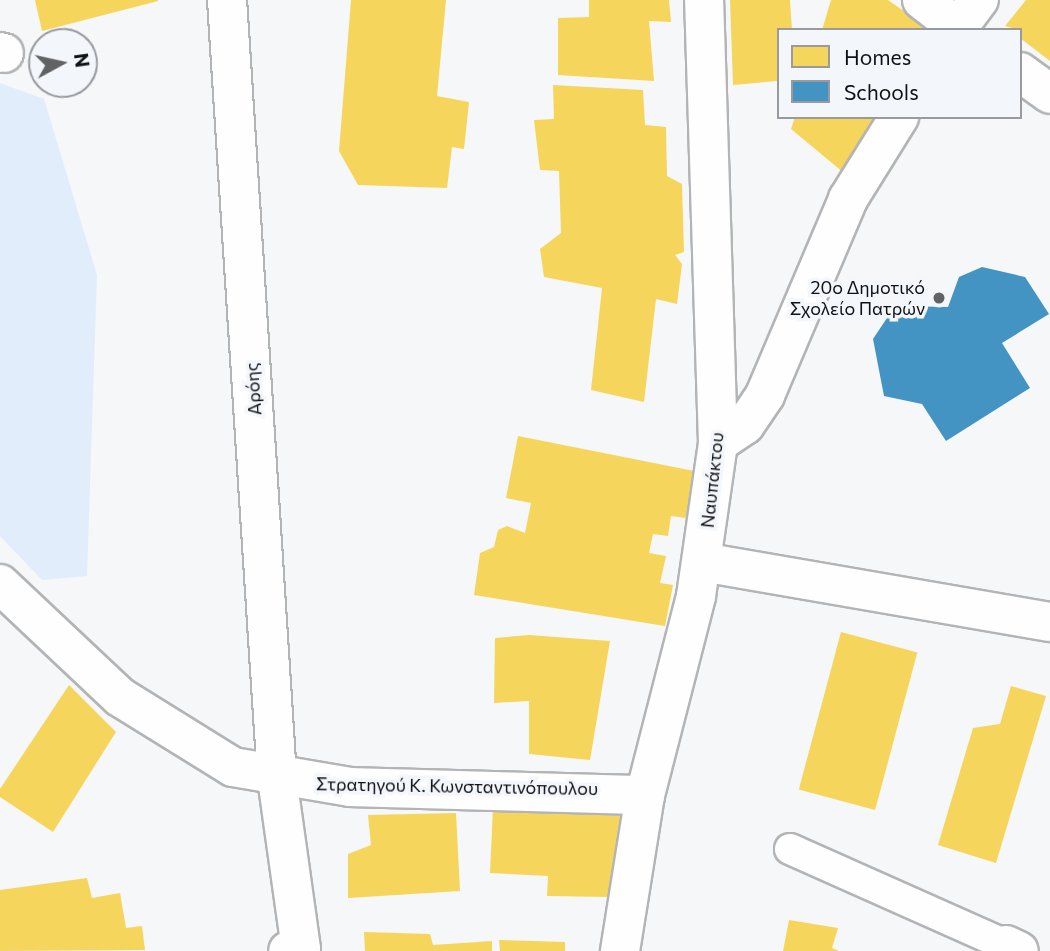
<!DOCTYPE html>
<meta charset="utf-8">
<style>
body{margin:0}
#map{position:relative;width:1050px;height:951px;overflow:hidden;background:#f5f7f9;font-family:Commissioner,sans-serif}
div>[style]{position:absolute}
.green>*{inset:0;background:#e2edfc}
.homes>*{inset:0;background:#f6d55c;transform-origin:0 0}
.schools>*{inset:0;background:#4393c3}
.roads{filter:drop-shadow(2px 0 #b3b4b6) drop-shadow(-2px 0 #b3b4b6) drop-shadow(0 2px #b3b4b6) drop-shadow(0 -2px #b3b4b6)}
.pedestrian>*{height:30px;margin:-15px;padding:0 15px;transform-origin:15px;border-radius:15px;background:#fefefe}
.minor>*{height:38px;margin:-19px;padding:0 19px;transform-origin:19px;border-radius:19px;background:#fefefe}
.tertiary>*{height:38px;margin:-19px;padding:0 19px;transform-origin:19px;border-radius:19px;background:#fefefe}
.dots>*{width:19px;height:19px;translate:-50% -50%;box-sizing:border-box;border:4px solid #f3f6fb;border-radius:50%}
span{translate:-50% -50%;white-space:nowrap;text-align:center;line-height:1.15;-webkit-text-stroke:7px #f3f6fb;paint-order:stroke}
.poi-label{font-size:18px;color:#101113}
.right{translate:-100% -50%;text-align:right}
.street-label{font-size:18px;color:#101113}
.legend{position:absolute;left:777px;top:28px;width:245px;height:91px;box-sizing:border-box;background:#f3f6fb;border:2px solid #989a9e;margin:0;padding:9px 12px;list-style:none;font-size:21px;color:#101113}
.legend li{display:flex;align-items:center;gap:14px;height:35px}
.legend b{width:35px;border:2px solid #989a9e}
.north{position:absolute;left:28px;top:28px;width:70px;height:70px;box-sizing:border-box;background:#f3f6fb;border:2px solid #989a9e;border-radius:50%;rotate:82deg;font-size:19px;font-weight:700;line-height:28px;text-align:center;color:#101113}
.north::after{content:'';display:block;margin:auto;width:24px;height:32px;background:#606264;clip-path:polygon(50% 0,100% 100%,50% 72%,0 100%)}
</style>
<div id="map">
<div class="green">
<i style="clip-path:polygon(0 83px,44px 99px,97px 275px,87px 576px,42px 580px,0 536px)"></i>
</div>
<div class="homes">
<i style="clip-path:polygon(35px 0,158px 0,158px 1px,42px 31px)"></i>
<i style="clip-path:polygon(351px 0,446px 0,437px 96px,469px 102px,464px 149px,452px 147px,447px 188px,358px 185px,339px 151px)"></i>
<i style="clip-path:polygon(589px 0,669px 0,671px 22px,649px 21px,654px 81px,558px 75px,558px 18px,589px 17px)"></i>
<i style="clip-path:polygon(730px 0,790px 0,792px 30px,779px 30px,777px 81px,733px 85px)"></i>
<i style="clip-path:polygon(831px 0,888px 0,931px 30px,822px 30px)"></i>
<i style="clip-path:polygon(1026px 0,1050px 0,1050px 61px,1020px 38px,1020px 30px,1005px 26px)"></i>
<i style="clip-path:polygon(553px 85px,643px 90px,645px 125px,666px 127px,667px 176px,682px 184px,684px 252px,675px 255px,682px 264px,677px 304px,656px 299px,644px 402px,591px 390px,602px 288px,544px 277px,540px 249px,561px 233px,559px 171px,540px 170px,534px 120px,554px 119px)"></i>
<i style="clip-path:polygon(795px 117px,878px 117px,844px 173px,791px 129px)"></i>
<i style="clip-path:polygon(518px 436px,694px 471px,686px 518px,671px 516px,668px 536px,653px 534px,649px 553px,666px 556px,660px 583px,673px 585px,665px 626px,474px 595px,480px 553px,494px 547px,498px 530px,507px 526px,525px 533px,531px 503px,506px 498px)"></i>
<i style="left:841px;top:632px;width:79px;height:163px;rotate:15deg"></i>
<i style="clip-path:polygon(529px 635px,610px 641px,590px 760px,529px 754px,529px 701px,494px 703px,495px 638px)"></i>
<i style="clip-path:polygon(69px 685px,116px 732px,53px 832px,0 797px,0 789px)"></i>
<i style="clip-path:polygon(1011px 686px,1046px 696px,996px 863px,938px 845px,973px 728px,1000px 724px)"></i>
<i style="clip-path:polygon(493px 807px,620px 816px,611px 897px,547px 896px,548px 876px,490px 873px)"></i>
<i style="clip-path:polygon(456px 813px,460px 891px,348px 898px,348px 854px,371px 845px,368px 815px)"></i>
<i style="clip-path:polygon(87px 878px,92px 898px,120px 893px,126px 928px,142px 926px,145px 950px,0 951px,0 890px)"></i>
<i style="clip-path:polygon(789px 920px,838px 928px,832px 948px,839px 951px,783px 951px)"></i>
<i style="clip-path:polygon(364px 932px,430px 934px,433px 945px,492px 941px,492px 951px,365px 951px)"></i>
<i style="clip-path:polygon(499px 940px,565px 942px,565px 951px,500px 951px)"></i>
</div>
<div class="schools">
<i style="clip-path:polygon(982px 267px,1025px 277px,1049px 314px,1002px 343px,1030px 388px,946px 441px,922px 404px,884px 396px,873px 339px,895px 306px,948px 307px,959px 277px)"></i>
</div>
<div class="roads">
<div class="pedestrian">
<i style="left:790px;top:849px;width:236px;rotate:24deg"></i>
</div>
<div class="minor">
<i style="left:922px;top:0;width:49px;rotate:37.6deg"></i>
<i style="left:956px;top:30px;width:38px;rotate:-53deg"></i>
<i style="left:0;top:52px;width:4px;rotate:14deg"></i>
<i style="left:1020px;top:72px;width:37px;rotate:36deg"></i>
<i style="left:718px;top:443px;width:32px;rotate:-34deg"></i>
<i style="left:745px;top:425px;width:36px;rotate:-56deg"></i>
<i style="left:765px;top:395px;width:213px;rotate:-67deg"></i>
<i style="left:848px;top:199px;width:97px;rotate:-58.1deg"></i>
<i style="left:702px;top:562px;width:353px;rotate:9.8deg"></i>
<i style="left:0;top:584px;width:165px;rotate:43.3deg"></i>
<i style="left:120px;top:697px;width:133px;rotate:31.8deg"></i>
<i style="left:233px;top:767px;width:119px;rotate:9.7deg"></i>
<i style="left:350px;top:787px;width:295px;rotate:1.6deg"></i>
<i style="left:277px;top:778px;width:173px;rotate:82deg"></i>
<i style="left:301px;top:949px;width:13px;rotate:171deg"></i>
<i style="left:1006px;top:945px;width:14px;rotate:25deg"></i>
<i style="left:620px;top:951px;width:158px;rotate:-80.9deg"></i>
<i style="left:645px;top:795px;width:205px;rotate:-75.6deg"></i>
<i style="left:696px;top:596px;width:155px;rotate:-81.8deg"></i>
<i style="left:718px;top:443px;width:443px;rotate:-91.8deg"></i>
</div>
<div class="tertiary">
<i style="left:227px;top:0;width:780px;rotate:86.32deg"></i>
</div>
</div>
<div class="dots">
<i style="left:939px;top:298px;background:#606264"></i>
</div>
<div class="poi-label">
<span class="right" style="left:925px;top:298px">20ο Δημοτικό<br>Σχολείο Πατρών</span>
</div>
<div class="street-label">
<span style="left:253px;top:389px;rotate:-94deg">Αρόης</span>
<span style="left:712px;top:480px;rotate:-84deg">Ναυπάκτου</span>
<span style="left:457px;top:786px;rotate:1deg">Στρατηγού Κ. Κωνσταντινόπουλου</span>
</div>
<ul class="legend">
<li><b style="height:19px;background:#f6d55c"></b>Homes</li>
<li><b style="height:19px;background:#4393c3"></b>Schools</li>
</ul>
<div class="north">N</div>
</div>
